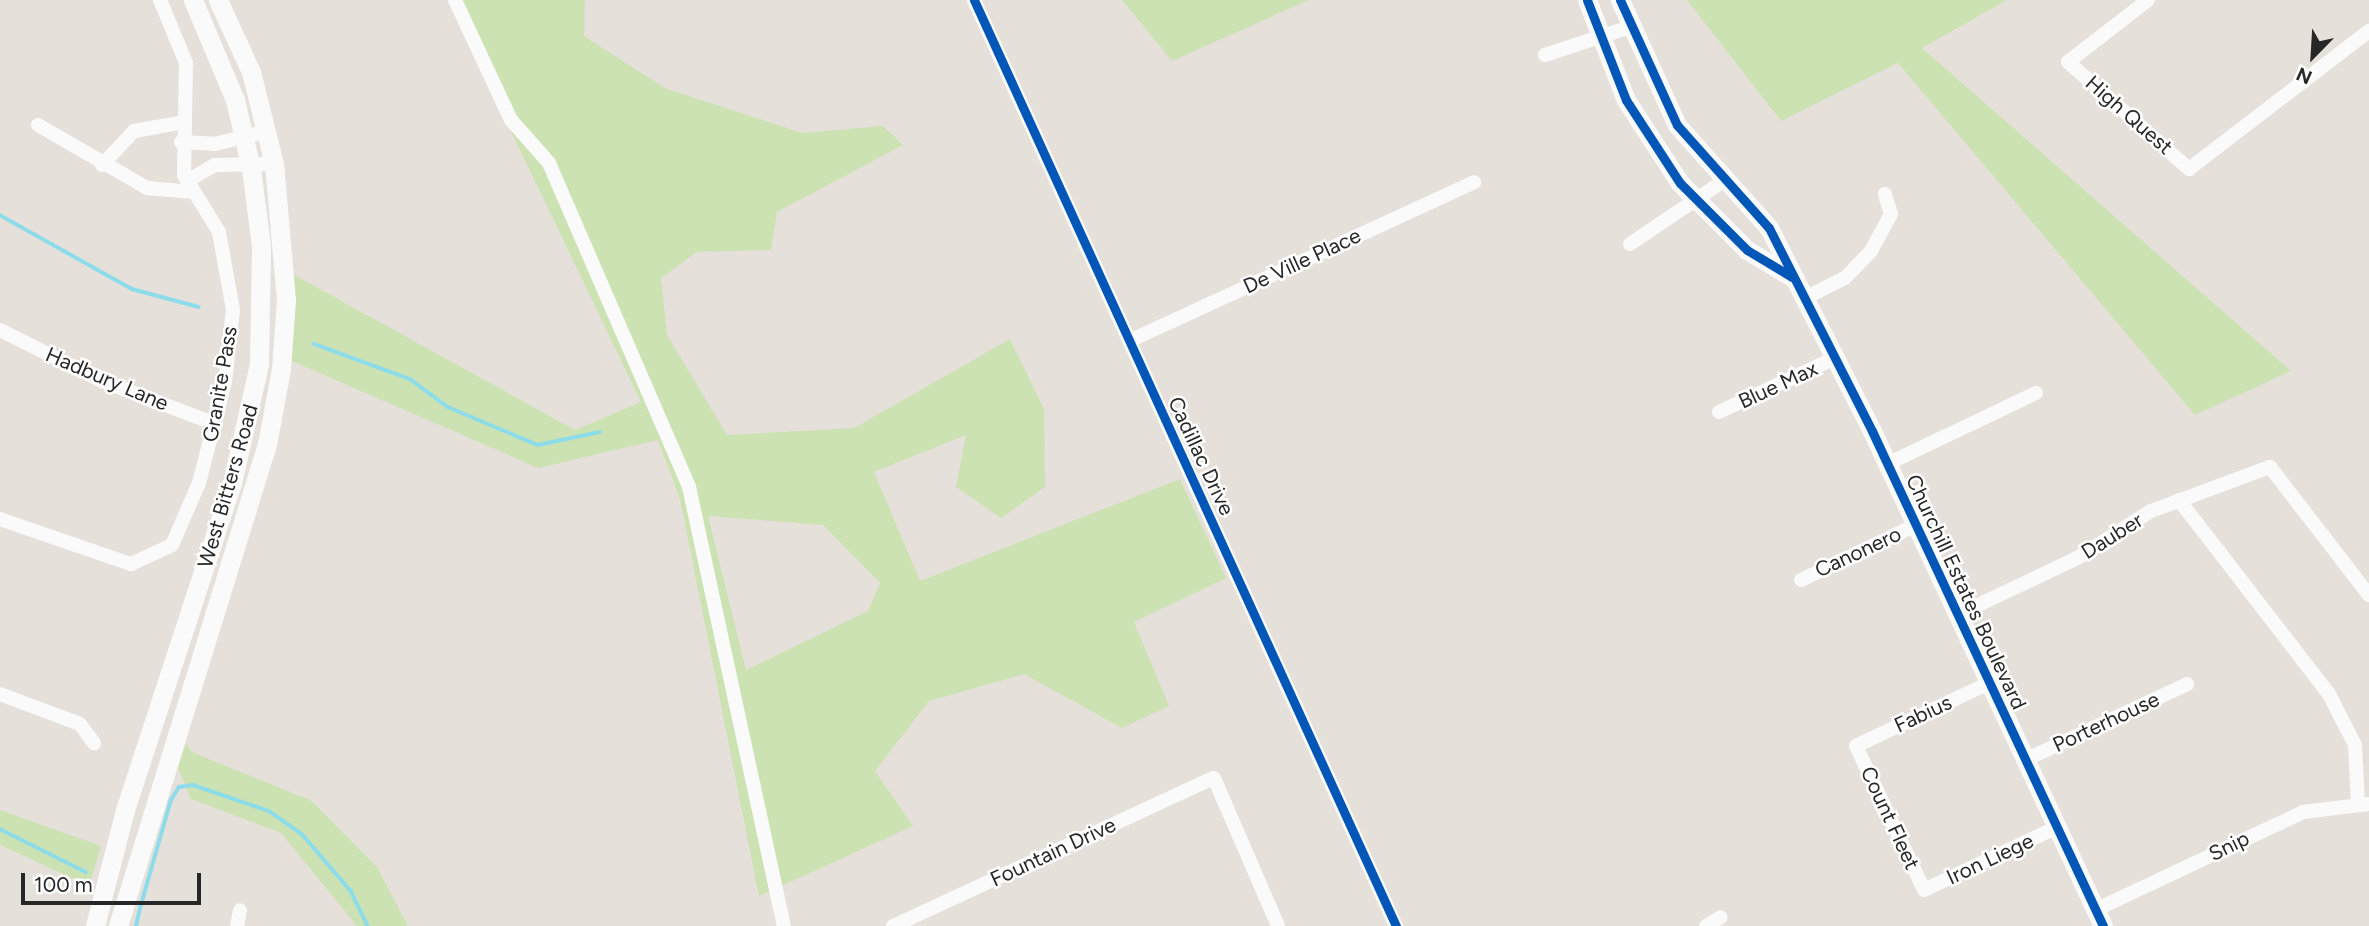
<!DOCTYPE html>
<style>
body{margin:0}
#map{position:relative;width:2369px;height:926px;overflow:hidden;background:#e6e0db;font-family:Figtree,sans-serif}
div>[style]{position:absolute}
.green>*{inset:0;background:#cce2b3}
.stream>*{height:3.5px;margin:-1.75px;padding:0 1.75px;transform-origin:1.75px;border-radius:1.75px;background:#8ddcea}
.street>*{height:14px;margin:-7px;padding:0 7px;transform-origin:7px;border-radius:7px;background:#fbfafa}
.secondary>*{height:19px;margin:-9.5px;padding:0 9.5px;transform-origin:9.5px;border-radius:9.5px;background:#fbfafa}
.cycleway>*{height:9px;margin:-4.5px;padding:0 4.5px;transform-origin:4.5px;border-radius:4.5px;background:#0057b8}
span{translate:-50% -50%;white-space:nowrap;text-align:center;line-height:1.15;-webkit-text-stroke:5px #fff;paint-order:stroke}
.street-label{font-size:21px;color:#272727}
.north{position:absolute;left:2278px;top:21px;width:70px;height:70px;-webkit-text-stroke:5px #fff;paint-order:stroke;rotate:204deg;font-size:19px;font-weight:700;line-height:28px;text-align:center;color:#272727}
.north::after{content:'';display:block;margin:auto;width:24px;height:32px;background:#272727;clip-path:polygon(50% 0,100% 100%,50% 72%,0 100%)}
.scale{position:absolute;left:21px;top:873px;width:180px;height:32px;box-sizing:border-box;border:4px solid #272727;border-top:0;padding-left:9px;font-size:21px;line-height:24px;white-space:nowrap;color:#272727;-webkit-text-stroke:5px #fff;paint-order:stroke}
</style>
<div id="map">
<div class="green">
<i style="clip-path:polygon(evenodd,448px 0,585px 0,584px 36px,665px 88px,802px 133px,883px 126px,903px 145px,777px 212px,771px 250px,697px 252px,661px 278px,667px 335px,727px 435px,854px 428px,1010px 339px,1044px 409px,1045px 487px,1001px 518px,956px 487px,966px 435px,874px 472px,920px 581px,1180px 479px,1226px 578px,1134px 622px,1169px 706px,1122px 728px,1024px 674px,929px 701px,875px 771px,913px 826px,759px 896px,680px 499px,658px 440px,538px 468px,292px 361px,289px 272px,575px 430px,641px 402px,448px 0,708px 516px,823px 525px,880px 583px,868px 611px,746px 670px,708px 516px)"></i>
<i style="clip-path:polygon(1122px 0,1309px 0,1172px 61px)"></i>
<i style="clip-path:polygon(1687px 0,2007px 0,1922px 48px,2291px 371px,2195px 415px,1898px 63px,1781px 121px)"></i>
<i style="clip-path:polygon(186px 743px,192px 752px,312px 801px,377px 867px,408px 926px,357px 926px,281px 833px,191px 799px,178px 768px)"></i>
<i style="clip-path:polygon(0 810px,101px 846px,89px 886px,0 845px)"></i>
</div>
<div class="stream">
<i style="left:0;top:215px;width:151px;rotate:29.3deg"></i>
<i style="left:132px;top:289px;width:69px;rotate:15deg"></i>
<i style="left:314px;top:344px;width:102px;rotate:20deg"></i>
<i style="left:410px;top:379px;width:47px;rotate:36.4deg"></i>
<i style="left:448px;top:407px;width:98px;rotate:22.9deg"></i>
<i style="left:538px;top:445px;width:63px;rotate:-11.8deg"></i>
<i style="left:0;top:829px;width:96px;rotate:26.6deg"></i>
<i style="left:136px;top:902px;width:6px;rotate:31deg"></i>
<i style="left:141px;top:905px;width:109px;rotate:-74.1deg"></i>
<i style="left:171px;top:800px;width:15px;rotate:-58deg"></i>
<i style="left:179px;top:787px;width:14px;rotate:-8deg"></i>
<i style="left:193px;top:785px;width:80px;rotate:18.9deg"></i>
<i style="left:269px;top:811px;width:40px;rotate:34.9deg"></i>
<i style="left:302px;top:834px;width:75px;rotate:49.3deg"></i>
<i style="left:351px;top:891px;width:39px;rotate:64deg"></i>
<i style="left:136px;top:926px;width:22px;rotate:-77deg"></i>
</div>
<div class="street">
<i style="left:455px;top:0;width:132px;rotate:65deg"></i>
<i style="left:511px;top:120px;width:57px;rotate:48.5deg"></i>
<i style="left:549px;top:163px;width:353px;rotate:66.6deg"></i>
<i style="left:689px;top:487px;width:449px;rotate:77.8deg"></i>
<i style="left:974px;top:0;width:1018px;rotate:65.5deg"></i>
<i style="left:2148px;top:0;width:101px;rotate:142.2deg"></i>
<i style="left:2068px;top:62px;width:162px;rotate:41.5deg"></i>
<i style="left:2189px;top:169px;width:227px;rotate:-37.5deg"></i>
<i style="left:1545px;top:55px;width:89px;rotate:-18.2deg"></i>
<i style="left:38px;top:125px;width:126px;rotate:30deg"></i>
<i style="left:147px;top:188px;width:46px;rotate:5deg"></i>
<i style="left:181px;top:142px;width:34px;rotate:3deg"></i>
<i style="left:215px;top:144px;width:54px;rotate:-14deg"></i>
<i style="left:102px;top:165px;width:47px;rotate:-46.7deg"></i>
<i style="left:134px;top:131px;width:52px;rotate:-10deg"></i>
<i style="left:187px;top:181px;width:32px;rotate:-30deg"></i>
<i style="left:215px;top:165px;width:59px;rotate:-1deg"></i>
<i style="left:1630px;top:244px;width:111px;rotate:-34deg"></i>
<i style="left:1805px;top:298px;width:45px;rotate:-26.6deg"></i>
<i style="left:1845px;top:278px;width:37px;rotate:-46deg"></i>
<i style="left:1871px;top:251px;width:42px;rotate:-61.6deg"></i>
<i style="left:1891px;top:214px;width:21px;rotate:-107deg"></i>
<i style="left:0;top:330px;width:114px;rotate:26.6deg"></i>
<i style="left:102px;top:381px;width:122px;rotate:20.7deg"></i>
<i style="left:1129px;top:341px;width:380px;rotate:-24.7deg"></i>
<i style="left:1719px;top:412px;width:130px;rotate:-25deg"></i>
<i style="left:1887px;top:464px;width:165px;rotate:-25.5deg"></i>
<i style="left:2179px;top:500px;width:245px;rotate:52.3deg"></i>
<i style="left:2329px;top:694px;width:57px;rotate:63deg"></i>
<i style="left:2355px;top:745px;width:60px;rotate:87.1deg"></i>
<i style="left:0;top:519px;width:139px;rotate:19deg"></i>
<i style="left:131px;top:564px;width:45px;rotate:-24.9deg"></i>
<i style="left:172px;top:545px;width:68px;rotate:-66.5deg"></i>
<i style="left:199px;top:483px;width:104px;rotate:-75.6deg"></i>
<i style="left:225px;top:382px;width:72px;rotate:-83.7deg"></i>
<i style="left:233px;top:310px;width:79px;rotate:-100.2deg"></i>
<i style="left:219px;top:232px;width:67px;rotate:-121.6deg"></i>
<i style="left:184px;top:175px;width:112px;rotate:-89deg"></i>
<i style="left:186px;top:63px;width:68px;rotate:-112.4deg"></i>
<i style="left:1801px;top:580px;width:127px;rotate:-25.6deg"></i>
<i style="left:1957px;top:615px;width:135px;rotate:-25.4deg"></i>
<i style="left:2079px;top:557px;width:85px;rotate:-32.6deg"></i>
<i style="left:2151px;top:511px;width:127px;rotate:-20.3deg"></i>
<i style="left:2270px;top:467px;width:162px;rotate:52.3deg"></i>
<i style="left:1989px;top:683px;width:147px;rotate:154.7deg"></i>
<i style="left:1856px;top:746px;width:159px;rotate:64.7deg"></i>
<i style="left:1924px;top:890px;width:147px;rotate:-25.3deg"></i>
<i style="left:0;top:694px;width:85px;rotate:20.6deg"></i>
<i style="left:80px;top:724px;width:24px;rotate:54deg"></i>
<i style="left:2025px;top:760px;width:179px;rotate:-25.1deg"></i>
<i style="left:2095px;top:910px;width:230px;rotate:-25.2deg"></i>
<i style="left:2303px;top:812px;width:66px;rotate:-6.9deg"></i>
<i style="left:237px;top:926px;width:16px;rotate:-79deg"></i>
<i style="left:893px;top:926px;width:353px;rotate:-24.8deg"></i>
<i style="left:1214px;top:778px;width:161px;rotate:66.6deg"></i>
<i style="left:1706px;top:926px;width:17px;rotate:-31deg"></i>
</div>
<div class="secondary">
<i style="left:1587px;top:0;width:107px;rotate:68.7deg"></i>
<i style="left:1626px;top:100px;width:99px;rotate:57deg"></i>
<i style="left:1680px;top:183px;width:95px;rotate:45deg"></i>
<i style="left:1747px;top:250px;width:52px;rotate:31deg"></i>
<i style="left:1620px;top:0;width:137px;rotate:65.5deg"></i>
<i style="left:1677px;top:125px;width:138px;rotate:48.2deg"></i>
<i style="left:1769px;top:228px;width:228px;rotate:63.1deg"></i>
<i style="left:1872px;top:431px;width:546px;rotate:64.98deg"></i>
<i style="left:95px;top:926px;width:120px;rotate:-75.5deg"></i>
<i style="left:125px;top:810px;width:344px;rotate:-71.9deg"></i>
<i style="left:232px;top:483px;width:122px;rotate:-77.2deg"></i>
<i style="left:259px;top:364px;width:118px;rotate:-89deg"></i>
<i style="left:261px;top:246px;width:79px;rotate:-97.3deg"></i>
<i style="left:251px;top:168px;width:70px;rotate:-103.2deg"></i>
<i style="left:235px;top:100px;width:108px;rotate:-112.8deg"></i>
<i style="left:118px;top:926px;width:505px;rotate:-72.82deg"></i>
<i style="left:267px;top:444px;width:76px;rotate:-79.4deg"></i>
<i style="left:281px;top:369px;width:69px;rotate:-85.9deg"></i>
<i style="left:286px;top:300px;width:137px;rotate:-95deg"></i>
<i style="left:274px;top:164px;width:95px;rotate:-104deg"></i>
<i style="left:251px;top:72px;width:79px;rotate:-114.6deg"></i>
</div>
<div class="cycleway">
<i style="left:974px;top:0;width:1018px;rotate:65.5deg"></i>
<i style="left:1587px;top:0;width:107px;rotate:68.7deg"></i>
<i style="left:1626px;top:100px;width:99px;rotate:57deg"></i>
<i style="left:1680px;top:183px;width:95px;rotate:45deg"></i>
<i style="left:1747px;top:250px;width:52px;rotate:31deg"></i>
<i style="left:1620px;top:0;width:137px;rotate:65.5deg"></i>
<i style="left:1677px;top:125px;width:138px;rotate:48.2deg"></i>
<i style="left:1769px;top:228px;width:228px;rotate:63.1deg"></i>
<i style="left:1872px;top:431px;width:546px;rotate:64.98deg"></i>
</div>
<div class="street-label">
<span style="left:2129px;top:115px;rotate:41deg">High Quest</span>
<span style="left:1302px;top:261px;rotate:-25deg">De Ville Place</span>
<span style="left:107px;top:379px;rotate:23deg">Hadbury Lane</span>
<span style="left:220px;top:384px;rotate:-80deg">Granite Pass</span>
<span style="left:1778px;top:385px;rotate:-25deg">Blue Max</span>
<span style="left:1201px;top:456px;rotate:65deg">Cadillac Drive</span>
<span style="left:228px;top:486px;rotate:-74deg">West Bitters Road</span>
<span style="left:2112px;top:536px;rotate:-32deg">Dauber</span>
<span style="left:1858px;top:552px;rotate:-25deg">Canonero</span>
<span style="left:1966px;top:592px;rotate:65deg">Churchill Estates Boulevard</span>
<span style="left:1923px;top:714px;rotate:-25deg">Fabius</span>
<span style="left:2106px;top:722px;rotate:-25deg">Porterhouse</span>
<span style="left:1890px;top:818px;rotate:65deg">Count Fleet</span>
<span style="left:2229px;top:846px;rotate:-26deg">Snip</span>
<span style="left:1053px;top:852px;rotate:-25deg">Fountain Drive</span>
<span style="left:1990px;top:859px;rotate:-25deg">Iron Liege</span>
</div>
<div class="north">N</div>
<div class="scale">100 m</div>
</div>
